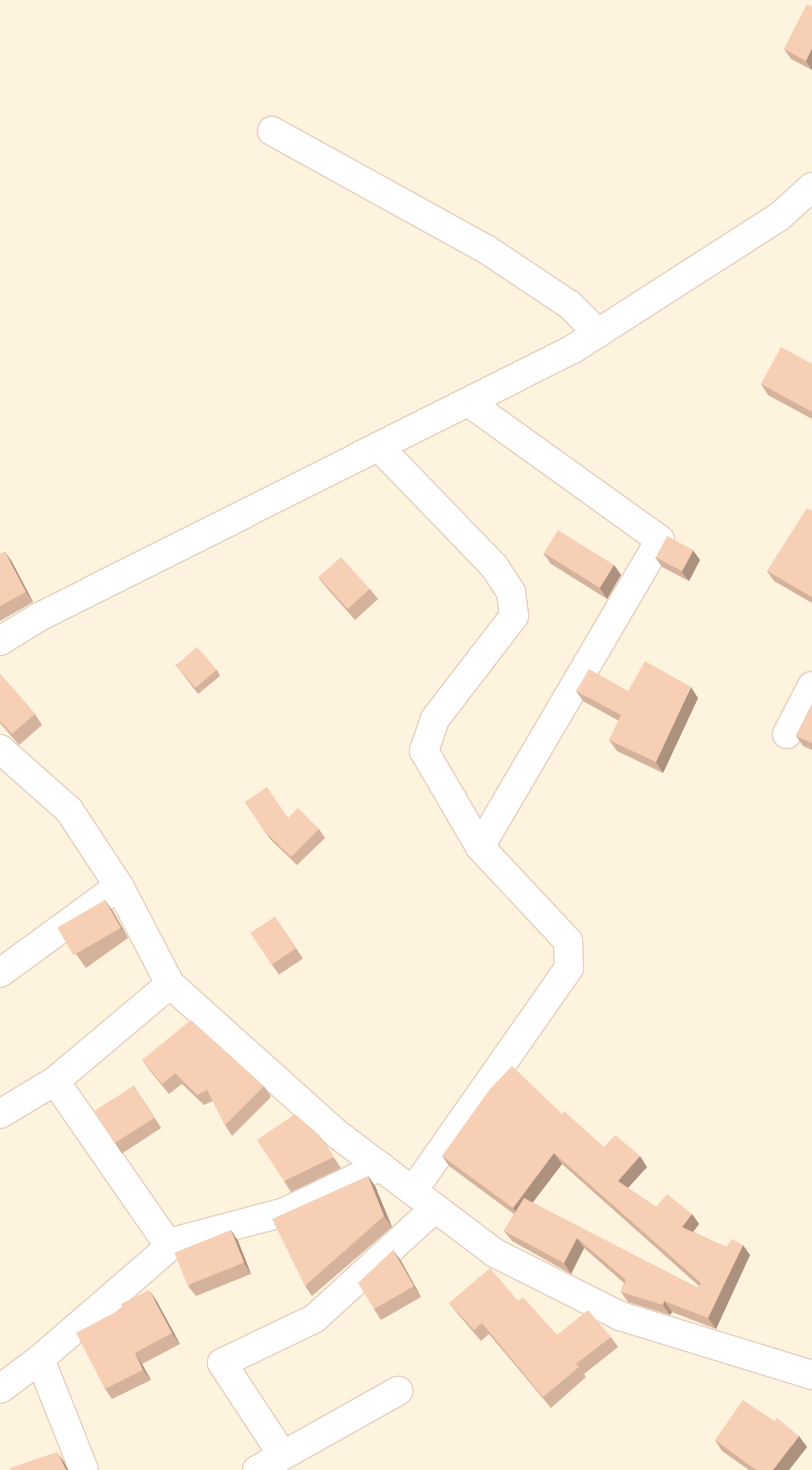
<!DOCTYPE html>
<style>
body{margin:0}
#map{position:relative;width:812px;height:1470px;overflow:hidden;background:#fef3df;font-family:Montserrat,sans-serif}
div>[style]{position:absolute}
.roads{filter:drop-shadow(1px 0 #e5d0be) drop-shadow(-1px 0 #e5d0be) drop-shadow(0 1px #e5d0be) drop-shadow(0 -1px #e5d0be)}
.minor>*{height:28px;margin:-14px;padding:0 14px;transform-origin:14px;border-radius:14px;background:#fff}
.tertiary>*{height:28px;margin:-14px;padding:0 14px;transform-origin:14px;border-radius:14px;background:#fff}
.wall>*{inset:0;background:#d4b29b;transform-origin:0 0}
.shaded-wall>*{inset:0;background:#ac917e}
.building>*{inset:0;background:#f6cfb4;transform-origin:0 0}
span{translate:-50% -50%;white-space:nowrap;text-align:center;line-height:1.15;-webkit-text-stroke:4px #fff6e8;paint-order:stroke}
</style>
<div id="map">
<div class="roads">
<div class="minor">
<i style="left:272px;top:131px;width:244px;rotate:28.9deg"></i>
<i style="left:486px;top:249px;width:101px;rotate:33.7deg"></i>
<i style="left:570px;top:305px;width:40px;rotate:45deg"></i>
<i style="left:468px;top:402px;width:236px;rotate:35.7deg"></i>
<i style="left:660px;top:540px;width:356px;rotate:120.4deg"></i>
<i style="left:379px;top:447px;width:165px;rotate:46deg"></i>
<i style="left:494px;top:566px;width:31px;rotate:57deg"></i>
<i style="left:511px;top:592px;width:24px;rotate:83deg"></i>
<i style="left:514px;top:616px;width:130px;rotate:127.5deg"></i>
<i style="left:435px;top:719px;width:34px;rotate:109deg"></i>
<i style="left:424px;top:751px;width:111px;rotate:59.7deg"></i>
<i style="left:480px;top:847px;width:129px;rotate:46.9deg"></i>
<i style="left:568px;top:941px;width:27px;rotate:88deg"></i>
<i style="left:569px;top:968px;width:272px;rotate:125deg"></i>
<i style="left:0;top:641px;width:46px;rotate:-31.6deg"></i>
<i style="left:39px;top:617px;width:597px;rotate:-26.65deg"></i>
<i style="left:573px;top:349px;width:245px;rotate:-32.7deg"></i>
<i style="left:779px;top:217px;width:45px;rotate:-42.3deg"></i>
<i style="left:787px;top:734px;width:54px;rotate:-62.5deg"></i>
<i style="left:0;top:973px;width:147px;rotate:-36.2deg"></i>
<i style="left:55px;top:1081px;width:202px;rotate:55.3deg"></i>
<i style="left:0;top:1114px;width:64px;rotate:-31deg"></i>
<i style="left:55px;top:1081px;width:150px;rotate:-40.1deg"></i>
<i style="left:40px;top:1359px;width:119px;rotate:68.4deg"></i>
<i style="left:0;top:1389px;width:50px;rotate:-36.9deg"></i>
<i style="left:40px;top:1359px;width:180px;rotate:-40.9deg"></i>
<i style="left:176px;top:1241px;width:113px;rotate:-14.9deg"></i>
<i style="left:285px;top:1212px;width:106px;rotate:-25.6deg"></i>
<i style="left:282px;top:1454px;width:109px;rotate:-123.4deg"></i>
<i style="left:222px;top:1363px;width:102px;rotate:-25.6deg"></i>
<i style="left:314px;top:1319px;width:164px;rotate:-42.5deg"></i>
<i style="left:257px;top:1470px;width:162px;rotate:-29.3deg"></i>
</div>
<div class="tertiary">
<i style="left:0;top:749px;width:92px;rotate:41.5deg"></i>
<i style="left:69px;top:810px;width:91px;rotate:56.7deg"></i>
<i style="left:119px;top:886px;width:110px;rotate:62.5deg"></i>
<i style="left:170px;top:984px;width:224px;rotate:41.9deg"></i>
<i style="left:337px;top:1134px;width:198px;rotate:37deg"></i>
<i style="left:495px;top:1253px;width:140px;rotate:26.7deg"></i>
<i style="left:620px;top:1316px;width:201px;rotate:17.1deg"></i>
</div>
</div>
<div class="wall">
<i style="clip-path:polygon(812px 7px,812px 70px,791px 59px,784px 49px)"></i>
<i style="clip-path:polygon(812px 364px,812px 419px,768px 395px,761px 384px)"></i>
<i style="clip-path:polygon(812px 511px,812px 603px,774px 581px,767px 571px)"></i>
<i style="clip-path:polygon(5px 552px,12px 562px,33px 602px,0 621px,0 554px)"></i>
<i style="clip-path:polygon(543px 553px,614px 565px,621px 575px,607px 599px,551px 564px)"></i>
<i style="clip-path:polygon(655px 557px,700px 560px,689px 581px,662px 567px)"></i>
<i style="clip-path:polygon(318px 577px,370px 589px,378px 599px,355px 620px,326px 587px)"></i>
<i style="clip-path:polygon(175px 664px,217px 670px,220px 676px,198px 694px)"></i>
<i style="clip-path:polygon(0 674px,35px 714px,42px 725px,19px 745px,0 723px)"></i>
<i style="clip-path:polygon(576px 691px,628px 691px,698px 698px,663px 773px,617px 751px,609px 740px,619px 721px,583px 701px)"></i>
<i style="clip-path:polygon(812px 704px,812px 750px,803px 746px,796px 736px)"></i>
<i style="clip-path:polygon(245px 802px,319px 829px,325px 838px,297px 865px,270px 839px)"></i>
<i style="clip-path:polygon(105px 900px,112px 910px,128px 938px,86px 968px,60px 932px)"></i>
<i style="left:275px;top:917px;width:50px;height:29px;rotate:56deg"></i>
<i style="clip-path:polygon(142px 1060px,264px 1086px,271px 1097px,232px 1136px,225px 1125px,213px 1101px,204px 1105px,182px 1084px,169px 1094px,150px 1071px)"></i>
<i style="left:134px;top:1086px;width:50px;height:47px;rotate:57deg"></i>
<i style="clip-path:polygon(319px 1135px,341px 1168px,291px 1192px,284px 1181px)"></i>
<i style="clip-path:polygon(evenodd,604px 1147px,647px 1167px,628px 1188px,656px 1207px,692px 1214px,699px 1224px,693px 1232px,726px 1247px,750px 1255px,716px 1329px,672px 1312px,670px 1315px,628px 1302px,621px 1292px,624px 1283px,584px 1248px,571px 1274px,512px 1241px,504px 1231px,514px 1214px,449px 1166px,442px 1156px,604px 1147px,562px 1164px,699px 1286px,698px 1288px,532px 1203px,562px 1164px)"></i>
<i style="clip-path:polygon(368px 1176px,375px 1186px,392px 1227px,312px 1296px,305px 1286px)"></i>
<i style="clip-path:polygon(231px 1230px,238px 1241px,251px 1274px,196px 1296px,188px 1286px)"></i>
<i style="clip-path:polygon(393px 1250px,401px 1261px,421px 1297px,381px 1320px,374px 1309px)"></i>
<i style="clip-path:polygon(156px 1300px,180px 1344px,142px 1364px,151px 1380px,112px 1399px,105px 1389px)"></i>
<i style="clip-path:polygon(518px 1301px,557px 1335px,611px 1337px,618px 1347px,584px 1374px,586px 1377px,551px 1408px,489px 1334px,481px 1341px,457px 1313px,449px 1303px)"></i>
<i style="clip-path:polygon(715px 1440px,807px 1447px,789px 1470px,749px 1470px,722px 1451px)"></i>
</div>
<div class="shaded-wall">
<i style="clip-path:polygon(812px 48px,812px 70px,806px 61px)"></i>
<i style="clip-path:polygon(693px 550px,700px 560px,689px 581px,681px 571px)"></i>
<i style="clip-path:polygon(5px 552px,12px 562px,33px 602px,26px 592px)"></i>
<i style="clip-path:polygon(614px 565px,621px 575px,607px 599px,600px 588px)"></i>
<i style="clip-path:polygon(691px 687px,698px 698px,663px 773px,656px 762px)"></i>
<i style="clip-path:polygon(105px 900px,112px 910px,128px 938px,121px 928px)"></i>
<i style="clip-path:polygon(554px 1153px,562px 1164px,521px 1218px,513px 1208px)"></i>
<i style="clip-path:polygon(640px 1156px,647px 1167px,625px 1191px,618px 1181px)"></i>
<i style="clip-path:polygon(368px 1176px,375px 1186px,392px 1227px,384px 1216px)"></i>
<i style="clip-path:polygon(692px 1214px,699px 1224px,689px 1237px,682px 1227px)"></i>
<i style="clip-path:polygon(231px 1230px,238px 1241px,251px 1274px,244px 1263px)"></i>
<i style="clip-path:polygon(577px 1238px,584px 1248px,571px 1274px,564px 1263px)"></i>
<i style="clip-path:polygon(743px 1245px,750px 1255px,716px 1329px,708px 1318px)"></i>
<i style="clip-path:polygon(393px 1250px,401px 1261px,421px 1297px,414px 1286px)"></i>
<i style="clip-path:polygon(149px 1290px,156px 1300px,180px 1344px,172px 1333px)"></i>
<i style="clip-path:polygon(664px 1301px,672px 1312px,670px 1315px,663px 1305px)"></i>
<i style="clip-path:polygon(135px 1353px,142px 1364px,151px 1380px,143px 1370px)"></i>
<i style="clip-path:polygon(799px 1436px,807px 1447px,789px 1470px,773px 1470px)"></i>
<i style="clip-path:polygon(57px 1452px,64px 1462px,68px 1470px,66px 1470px)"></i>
</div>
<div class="building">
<i style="clip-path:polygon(807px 4px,812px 7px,812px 48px,806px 61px,784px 49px)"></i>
<i style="clip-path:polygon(781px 347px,812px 364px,812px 412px,761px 384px)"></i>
<i style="clip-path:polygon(807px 508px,812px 511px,812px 597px,767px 571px)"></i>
<i style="left:558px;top:530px;width:66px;height:27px;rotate:32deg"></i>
<i style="left:667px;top:536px;width:30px;height:24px;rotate:28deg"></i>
<i style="clip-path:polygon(5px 552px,26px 592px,0 606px,0 554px)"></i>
<i style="left:341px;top:557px;width:43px;height:30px;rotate:48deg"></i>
<i style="left:197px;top:647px;width:30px;height:28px;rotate:49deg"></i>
<i style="clip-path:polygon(645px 661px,691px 687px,656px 762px,609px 740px,621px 715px,576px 691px,589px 669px,628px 691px)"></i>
<i style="clip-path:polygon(0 674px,35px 714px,12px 734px,0 721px)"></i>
<i style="clip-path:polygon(812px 704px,812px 743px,796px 736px)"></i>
<i style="clip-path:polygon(267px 787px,288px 818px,298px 808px,319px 829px,291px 857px,264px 831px,245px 802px)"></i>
<i style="left:105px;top:900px;width:32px;height:55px;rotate:60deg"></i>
<i style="left:275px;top:917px;width:38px;height:29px;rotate:57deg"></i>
<i style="clip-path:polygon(191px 1020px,264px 1086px,225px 1125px,207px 1090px,197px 1095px,175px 1073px,162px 1084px,142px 1060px)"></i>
<i style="clip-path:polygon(512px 1066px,562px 1114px,564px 1111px,604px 1147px,615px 1135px,640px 1156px,618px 1181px,656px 1207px,667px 1194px,692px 1214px,682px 1227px,726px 1247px,732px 1239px,743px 1245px,708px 1318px,664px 1301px,663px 1305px,621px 1292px,626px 1280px,577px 1238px,564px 1263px,504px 1231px,524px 1198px,698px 1288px,701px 1283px,554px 1153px,513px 1208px,442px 1156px,490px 1089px)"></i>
<i style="left:134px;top:1086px;width:38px;height:47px;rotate:58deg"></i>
<i style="clip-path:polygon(295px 1114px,319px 1135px,334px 1157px,284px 1181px,257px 1140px)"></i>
<i style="clip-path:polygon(368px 1176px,384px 1216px,305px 1286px,272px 1219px)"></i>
<i style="left:231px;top:1230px;width:35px;height:61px;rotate:68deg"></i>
<i style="clip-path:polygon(393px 1250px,414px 1286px,374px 1309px,358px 1283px)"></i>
<i style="clip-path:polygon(490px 1268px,518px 1301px,523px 1297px,557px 1335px,588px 1310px,611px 1337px,576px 1364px,579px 1367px,543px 1397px,482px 1323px,474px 1330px,449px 1303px)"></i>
<i style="clip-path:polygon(149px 1290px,172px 1333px,135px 1353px,143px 1370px,105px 1389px,76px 1333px,123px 1308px,121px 1304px)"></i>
<i style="clip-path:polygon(743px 1400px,774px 1421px,777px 1418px,799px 1436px,773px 1470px,756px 1470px,715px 1440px)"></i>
<i style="clip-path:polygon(57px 1452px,66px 1470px,11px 1470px,10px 1468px)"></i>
</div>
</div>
